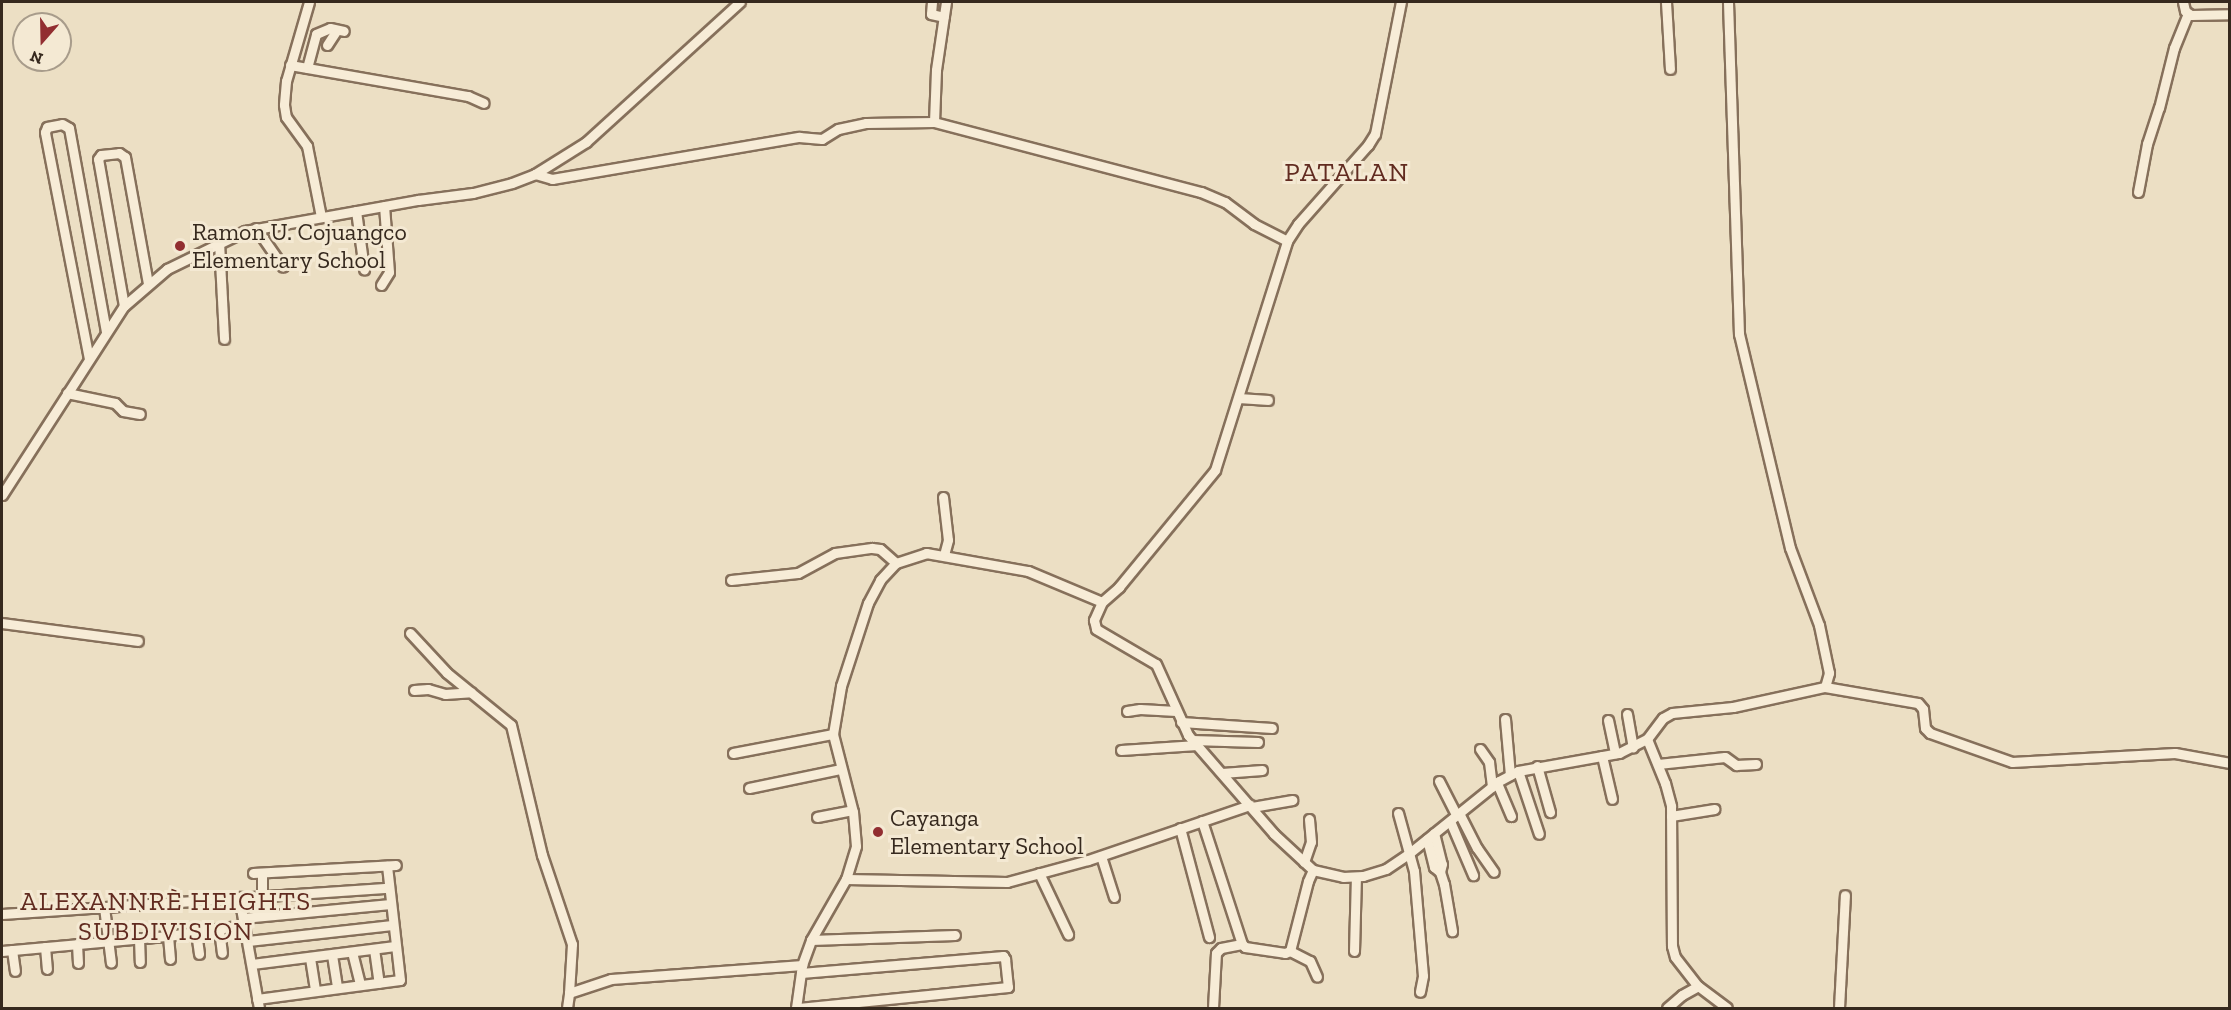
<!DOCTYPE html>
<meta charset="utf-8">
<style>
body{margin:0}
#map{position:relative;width:2231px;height:1010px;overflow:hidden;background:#ecdfc4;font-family:"Zilla Slab",serif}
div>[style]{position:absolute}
.roads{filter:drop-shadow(2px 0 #86705b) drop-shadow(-2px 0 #86705b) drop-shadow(0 2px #86705b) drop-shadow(0 -2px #86705b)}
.minor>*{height:9px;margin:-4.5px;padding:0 4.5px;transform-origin:4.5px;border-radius:4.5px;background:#f7ecd7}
.dots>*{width:16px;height:16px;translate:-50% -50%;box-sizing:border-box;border:3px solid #f4e9d3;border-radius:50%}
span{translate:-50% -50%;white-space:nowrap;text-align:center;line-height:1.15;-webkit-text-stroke:6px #f4e9d3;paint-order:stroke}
.poi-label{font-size:24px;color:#36291e}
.left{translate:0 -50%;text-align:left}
.neighbourhood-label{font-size:26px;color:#612b20;letter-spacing:1.5px}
.quarter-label{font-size:27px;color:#612b20;letter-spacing:1.5px}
.frame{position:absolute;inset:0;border:3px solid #36291e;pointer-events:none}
.north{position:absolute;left:12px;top:12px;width:60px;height:60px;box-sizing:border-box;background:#f4e9d3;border:2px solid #a89c8b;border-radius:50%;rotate:200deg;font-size:16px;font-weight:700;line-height:24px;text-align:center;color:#36291e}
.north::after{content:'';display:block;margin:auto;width:21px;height:27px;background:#922e31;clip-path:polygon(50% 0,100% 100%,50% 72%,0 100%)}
</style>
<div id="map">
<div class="roads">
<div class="minor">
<i style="left:309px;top:2px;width:82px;rotate:106.2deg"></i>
<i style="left:286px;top:81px;width:24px;rotate:95deg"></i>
<i style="left:284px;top:105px;width:12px;rotate:81deg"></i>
<i style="left:286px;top:117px;width:36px;rotate:54deg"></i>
<i style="left:307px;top:146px;width:72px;rotate:78.8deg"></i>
<i style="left:932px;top:2px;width:12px;rotate:95deg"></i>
<i style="left:931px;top:14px;width:13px;rotate:13deg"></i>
<i style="left:946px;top:2px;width:69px;rotate:98.4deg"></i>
<i style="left:936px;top:70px;width:52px;rotate:92.2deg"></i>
<i style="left:934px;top:122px;width:276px;rotate:14.7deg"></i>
<i style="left:1201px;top:192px;width:26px;rotate:23deg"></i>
<i style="left:1225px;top:202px;width:36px;rotate:37deg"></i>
<i style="left:1254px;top:224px;width:37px;rotate:27deg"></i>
<i style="left:1666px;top:2px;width:67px;rotate:86.6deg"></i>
<i style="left:2183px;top:2px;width:9px;rotate:77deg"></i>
<i style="left:2185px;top:11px;width:7px;rotate:34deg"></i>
<i style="left:2191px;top:15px;width:39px;rotate:-1deg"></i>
<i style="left:327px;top:45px;width:17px;rotate:-57deg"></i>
<i style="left:290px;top:65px;width:181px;rotate:9.9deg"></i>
<i style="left:468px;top:96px;width:17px;rotate:24deg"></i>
<i style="left:307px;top:68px;width:35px;rotate:-75deg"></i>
<i style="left:316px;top:34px;width:15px;rotate:-23deg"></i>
<i style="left:330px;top:28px;width:14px;rotate:12deg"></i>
<i style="left:535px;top:174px;width:18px;rotate:16deg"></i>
<i style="left:552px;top:179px;width:251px;rotate:-9.7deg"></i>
<i style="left:799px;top:137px;width:23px;rotate:5deg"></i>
<i style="left:822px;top:139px;width:19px;rotate:-32deg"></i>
<i style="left:838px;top:129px;width:29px;rotate:-12deg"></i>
<i style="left:866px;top:123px;width:68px;rotate:-0.8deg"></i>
<i style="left:2138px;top:192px;width:49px;rotate:-79.4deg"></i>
<i style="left:2147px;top:144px;width:38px;rotate:-72deg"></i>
<i style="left:2159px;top:108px;width:62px;rotate:-76deg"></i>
<i style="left:2174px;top:48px;width:37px;rotate:-68deg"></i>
<i style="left:356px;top:211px;width:59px;rotate:82.1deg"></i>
<i style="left:256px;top:228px;width:47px;rotate:55.3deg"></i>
<i style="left:219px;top:242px;width:97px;rotate:87deg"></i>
<i style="left:381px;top:285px;width:15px;rotate:-58deg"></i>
<i style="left:389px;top:272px;width:66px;rotate:-94.3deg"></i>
<i style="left:124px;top:306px;width:149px;rotate:-100deg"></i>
<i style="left:98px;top:159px;width:5px;rotate:-53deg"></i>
<i style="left:101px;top:155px;width:18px;rotate:-6deg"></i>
<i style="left:119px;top:153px;width:7px;rotate:34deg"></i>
<i style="left:125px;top:157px;width:128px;rotate:79.7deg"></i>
<i style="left:89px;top:359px;width:231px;rotate:-101deg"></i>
<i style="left:45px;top:132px;width:5px;rotate:-68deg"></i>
<i style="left:47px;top:127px;width:15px;rotate:-11deg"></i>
<i style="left:62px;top:124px;width:8px;rotate:30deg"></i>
<i style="left:69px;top:128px;width:207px;rotate:79.7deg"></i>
<i style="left:67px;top:393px;width:49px;rotate:11.8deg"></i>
<i style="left:115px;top:403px;width:11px;rotate:45deg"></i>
<i style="left:123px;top:411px;width:17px;rotate:10deg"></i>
<i style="left:1239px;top:398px;width:29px;rotate:4deg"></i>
<i style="left:2px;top:495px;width:225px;rotate:-57.2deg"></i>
<i style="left:124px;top:306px;width:57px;rotate:-40.7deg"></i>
<i style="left:167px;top:269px;width:87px;rotate:-26deg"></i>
<i style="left:245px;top:231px;width:176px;rotate:-10.2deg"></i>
<i style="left:418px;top:200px;width:55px;rotate:-7.3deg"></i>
<i style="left:473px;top:193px;width:40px;rotate:-14.4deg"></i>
<i style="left:512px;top:183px;width:25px;rotate:-21deg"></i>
<i style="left:535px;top:174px;width:60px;rotate:-32.1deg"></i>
<i style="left:586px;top:142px;width:208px;rotate:-42.3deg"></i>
<i style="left:943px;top:497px;width:43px;rotate:83.4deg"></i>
<i style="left:948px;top:540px;width:16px;rotate:105deg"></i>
<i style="left:731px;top:580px;width:67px;rotate:-6deg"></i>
<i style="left:798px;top:573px;width:42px;rotate:-28.4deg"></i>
<i style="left:835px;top:553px;width:37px;rotate:-8deg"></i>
<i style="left:872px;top:548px;width:8px;rotate:7deg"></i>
<i style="left:880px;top:549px;width:21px;rotate:41deg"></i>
<i style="left:1102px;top:602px;width:20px;rotate:114deg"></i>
<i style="left:1094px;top:620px;width:9px;rotate:77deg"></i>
<i style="left:1096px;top:629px;width:69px;rotate:30.3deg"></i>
<i style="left:1156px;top:664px;width:78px;rotate:65.7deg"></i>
<i style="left:1188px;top:735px;width:131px;rotate:49deg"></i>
<i style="left:1274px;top:834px;width:53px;rotate:42.7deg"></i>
<i style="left:1313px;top:870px;width:31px;rotate:13deg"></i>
<i style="left:1343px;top:877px;width:20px;rotate:-3deg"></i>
<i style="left:1363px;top:876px;width:24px;rotate:-17deg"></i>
<i style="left:1386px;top:869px;width:25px;rotate:-34deg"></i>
<i style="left:1407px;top:855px;width:118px;rotate:-38.8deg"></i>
<i style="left:1499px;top:781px;width:21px;rotate:-28deg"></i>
<i style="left:1518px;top:771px;width:103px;rotate:-10.1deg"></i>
<i style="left:1619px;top:753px;width:31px;rotate:-27deg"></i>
<i style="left:1647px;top:739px;width:26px;rotate:-53deg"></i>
<i style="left:1663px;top:718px;width:10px;rotate:-29deg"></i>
<i style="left:1672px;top:713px;width:61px;rotate:-5.6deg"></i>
<i style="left:1733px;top:707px;width:94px;rotate:-12.3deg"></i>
<i style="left:1825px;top:687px;width:15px;rotate:-74deg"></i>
<i style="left:1829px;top:673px;width:49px;rotate:-101.8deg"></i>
<i style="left:1819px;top:625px;width:82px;rotate:-110.6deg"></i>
<i style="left:1790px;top:548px;width:220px;rotate:-103.4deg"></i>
<i style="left:1739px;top:334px;width:332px;rotate:-91.9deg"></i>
<i style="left:2px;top:623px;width:137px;rotate:7.5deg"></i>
<i style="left:410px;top:633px;width:54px;rotate:47.2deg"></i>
<i style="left:447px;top:673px;width:82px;rotate:39.1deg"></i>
<i style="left:511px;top:725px;width:134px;rotate:76.6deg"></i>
<i style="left:542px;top:855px;width:94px;rotate:71.4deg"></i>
<i style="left:572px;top:944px;width:49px;rotate:93.5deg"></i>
<i style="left:569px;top:993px;width:44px;rotate:-18.4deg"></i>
<i style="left:611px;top:979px;width:192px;rotate:-4.2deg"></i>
<i style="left:1825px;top:687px;width:94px;rotate:9.8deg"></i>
<i style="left:1918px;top:703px;width:8px;rotate:50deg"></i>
<i style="left:1923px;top:709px;width:19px;rotate:84deg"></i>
<i style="left:1925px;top:728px;width:7px;rotate:45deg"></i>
<i style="left:1930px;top:733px;width:87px;rotate:19.5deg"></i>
<i style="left:2012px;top:762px;width:163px;rotate:-3.2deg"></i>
<i style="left:2175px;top:753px;width:56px;rotate:10.3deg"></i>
<i style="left:414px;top:690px;width:14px;rotate:-4deg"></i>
<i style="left:428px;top:689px;width:18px;rotate:16deg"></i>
<i style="left:445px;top:694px;width:26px;rotate:-4deg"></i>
<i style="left:1127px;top:711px;width:13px;rotate:-9deg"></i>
<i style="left:1140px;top:709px;width:36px;rotate:3deg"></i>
<i style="left:1627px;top:714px;width:34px;rotate:80deg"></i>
<i style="left:1505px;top:719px;width:56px;rotate:84.9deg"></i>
<i style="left:1608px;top:720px;width:34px;rotate:78deg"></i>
<i style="left:1181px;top:722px;width:91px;rotate:3.8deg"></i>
<i style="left:1647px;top:739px;width:48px;rotate:67.8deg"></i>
<i style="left:1665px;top:783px;width:24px;rotate:75deg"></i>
<i style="left:1671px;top:806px;width:140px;rotate:89.6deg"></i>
<i style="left:1672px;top:946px;width:11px;rotate:75deg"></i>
<i style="left:1675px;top:957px;width:37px;rotate:52deg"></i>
<i style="left:1698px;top:986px;width:36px;rotate:37deg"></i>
<i style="left:1192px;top:740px;width:66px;rotate:1.7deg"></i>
<i style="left:1480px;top:749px;width:16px;rotate:55deg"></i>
<i style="left:1489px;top:762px;width:25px;rotate:83deg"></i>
<i style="left:1121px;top:750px;width:76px;rotate:-3.8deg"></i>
<i style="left:733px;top:753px;width:102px;rotate:-10.8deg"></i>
<i style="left:1602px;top:756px;width:44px;rotate:76.9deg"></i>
<i style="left:1658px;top:764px;width:67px;rotate:-6deg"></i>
<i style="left:1725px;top:757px;width:14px;rotate:36deg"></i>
<i style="left:1736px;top:765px;width:20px;rotate:-3deg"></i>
<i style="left:1537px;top:766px;width:48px;rotate:74.2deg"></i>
<i style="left:1518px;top:771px;width:66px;rotate:71.6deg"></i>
<i style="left:1222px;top:773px;width:40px;rotate:-4.3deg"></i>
<i style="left:1439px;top:781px;width:38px;rotate:63deg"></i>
<i style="left:1497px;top:783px;width:36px;rotate:67deg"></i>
<i style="left:749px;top:788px;width:94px;rotate:-11.7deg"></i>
<i style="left:1252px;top:807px;width:41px;rotate:-9.9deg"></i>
<i style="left:1398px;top:813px;width:60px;rotate:74.6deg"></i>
<i style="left:1414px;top:871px;width:105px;rotate:85.1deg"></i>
<i style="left:1423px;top:976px;width:16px;rotate:101deg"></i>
<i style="left:1459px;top:813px;width:39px;rotate:63deg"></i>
<i style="left:1477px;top:848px;width:29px;rotate:55deg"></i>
<i style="left:1671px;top:816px;width:44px;rotate:-9.2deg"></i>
<i style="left:817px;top:817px;width:36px;rotate:-11deg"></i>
<i style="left:1202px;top:821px;width:129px;rotate:72deg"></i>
<i style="left:1242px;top:944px;width:4px;rotate:45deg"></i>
<i style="left:1245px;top:947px;width:40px;rotate:8.5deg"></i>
<i style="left:1285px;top:953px;width:5px;rotate:-22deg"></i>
<i style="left:1290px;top:951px;width:72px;rotate:-75.6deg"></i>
<i style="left:1308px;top:881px;width:12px;rotate:-66deg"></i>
<i style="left:1450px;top:821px;width:59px;rotate:66.9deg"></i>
<i style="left:1180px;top:828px;width:113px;rotate:75.1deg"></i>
<i style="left:1434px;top:833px;width:32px;rotate:76deg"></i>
<i style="left:1442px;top:864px;width:8px;rotate:104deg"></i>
<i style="left:1427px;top:839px;width:29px;rotate:76deg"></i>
<i style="left:1434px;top:867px;width:8px;rotate:40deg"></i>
<i style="left:1440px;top:872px;width:13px;rotate:72deg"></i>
<i style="left:1444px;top:884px;width:48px;rotate:80.3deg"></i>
<i style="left:1101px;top:856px;width:43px;rotate:72.4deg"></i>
<i style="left:1304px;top:862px;width:21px;rotate:-71deg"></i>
<i style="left:1311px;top:842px;width:23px;rotate:-95deg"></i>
<i style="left:253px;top:873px;width:143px;rotate:-3.2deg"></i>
<i style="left:262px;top:873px;width:22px;rotate:90deg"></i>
<i style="left:1039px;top:873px;width:68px;rotate:64.6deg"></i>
<i style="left:846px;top:879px;width:161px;rotate:1.1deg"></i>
<i style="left:1007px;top:882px;width:84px;rotate:-15.2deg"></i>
<i style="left:1088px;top:860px;width:171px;rotate:-18.8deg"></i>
<i style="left:239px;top:897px;width:113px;rotate:79.8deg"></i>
<i style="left:104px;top:907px;width:56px;rotate:82.9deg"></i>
<i style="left:2px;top:914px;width:387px;rotate:-3.9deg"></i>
<i style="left:243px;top:918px;width:148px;rotate:-5.4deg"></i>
<i style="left:219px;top:929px;width:24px;rotate:83deg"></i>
<i style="left:196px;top:932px;width:22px;rotate:82deg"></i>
<i style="left:168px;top:936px;width:23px;rotate:85deg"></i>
<i style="left:139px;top:938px;width:24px;rotate:88deg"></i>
<i style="left:811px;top:940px;width:144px;rotate:-2deg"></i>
<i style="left:248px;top:941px;width:145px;rotate:-6.3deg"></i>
<i style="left:77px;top:944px;width:19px;rotate:87deg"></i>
<i style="left:45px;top:947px;width:22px;rotate:85deg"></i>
<i style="left:374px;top:949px;width:34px;rotate:82deg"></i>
<i style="left:12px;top:950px;width:21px;rotate:82deg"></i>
<i style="left:2px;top:951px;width:167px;rotate:-5.2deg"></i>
<i style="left:168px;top:936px;width:77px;rotate:-8.2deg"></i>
<i style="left:1290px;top:951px;width:22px;rotate:27deg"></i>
<i style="left:1310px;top:961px;width:17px;rotate:66deg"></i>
<i style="left:1354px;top:951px;width:74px;rotate:-88.5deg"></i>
<i style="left:352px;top:952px;width:34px;rotate:76deg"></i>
<i style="left:332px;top:955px;width:33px;rotate:81deg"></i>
<i style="left:310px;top:958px;width:33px;rotate:81deg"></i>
<i style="left:252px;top:964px;width:144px;rotate:-7.2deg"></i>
<i style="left:801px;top:973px;width:203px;rotate:-4.8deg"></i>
<i style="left:1003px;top:956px;width:4px;rotate:56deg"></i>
<i style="left:1005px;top:959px;width:28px;rotate:84deg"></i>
<i style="left:1008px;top:987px;width:213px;rotate:174.3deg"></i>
<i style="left:796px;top:1008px;width:35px;rotate:-82deg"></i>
<i style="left:801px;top:973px;width:8px;rotate:-83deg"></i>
<i style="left:802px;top:965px;width:27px;rotate:-70deg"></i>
<i style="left:811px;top:940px;width:70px;rotate:-60.2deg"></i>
<i style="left:846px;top:879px;width:34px;rotate:-73deg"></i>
<i style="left:856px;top:846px;width:34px;rotate:-95deg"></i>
<i style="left:853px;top:812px;width:81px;rotate:-104.4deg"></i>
<i style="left:833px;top:734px;width:49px;rotate:-80.5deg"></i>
<i style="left:841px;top:686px;width:87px;rotate:-72deg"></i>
<i style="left:868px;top:603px;width:26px;rotate:-62deg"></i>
<i style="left:880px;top:580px;width:23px;rotate:-47deg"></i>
<i style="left:896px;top:563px;width:32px;rotate:-18deg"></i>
<i style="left:926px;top:553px;width:104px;rotate:10deg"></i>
<i style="left:1028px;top:571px;width:80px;rotate:22.7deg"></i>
<i style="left:1102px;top:602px;width:23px;rotate:-41deg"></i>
<i style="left:1119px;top:587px;width:151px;rotate:-50.6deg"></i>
<i style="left:1215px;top:470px;width:240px;rotate:-72.5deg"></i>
<i style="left:1287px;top:241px;width:20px;rotate:-57deg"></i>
<i style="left:1298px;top:224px;width:106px;rotate:-48.5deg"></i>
<i style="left:1368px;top:145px;width:13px;rotate:-58deg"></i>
<i style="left:1375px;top:134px;width:135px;rotate:-78.9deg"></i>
<i style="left:257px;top:999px;width:144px;rotate:-7.6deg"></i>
<i style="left:400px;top:980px;width:115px;rotate:-96.5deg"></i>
<i style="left:567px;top:1008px;width:15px;rotate:-82deg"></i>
<i style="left:1213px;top:1008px;width:55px;rotate:-86.9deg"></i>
<i style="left:1216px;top:953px;width:7px;rotate:-45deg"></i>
<i style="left:1221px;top:948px;width:21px;rotate:-11deg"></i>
<i style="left:1667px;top:1008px;width:20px;rotate:-41deg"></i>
<i style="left:1682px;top:995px;width:18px;rotate:-29deg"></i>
<i style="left:1839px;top:1008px;width:113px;rotate:-87deg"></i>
</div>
</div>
<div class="dots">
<i style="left:180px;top:246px;background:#922e31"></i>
<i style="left:878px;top:832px;background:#922e31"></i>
</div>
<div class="poi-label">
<span class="left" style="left:192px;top:246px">Ramon U. Cojuangco<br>Elementary School</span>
<span class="left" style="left:890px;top:832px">Cayanga<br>Elementary School</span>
</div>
<div class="neighbourhood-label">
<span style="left:166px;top:917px">ALEXANNRÈ HEIGHTS<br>SUBDIVISION</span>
</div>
<div class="quarter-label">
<span style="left:1347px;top:173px">PATALAN</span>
</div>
<div class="frame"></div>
<div class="north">N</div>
</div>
